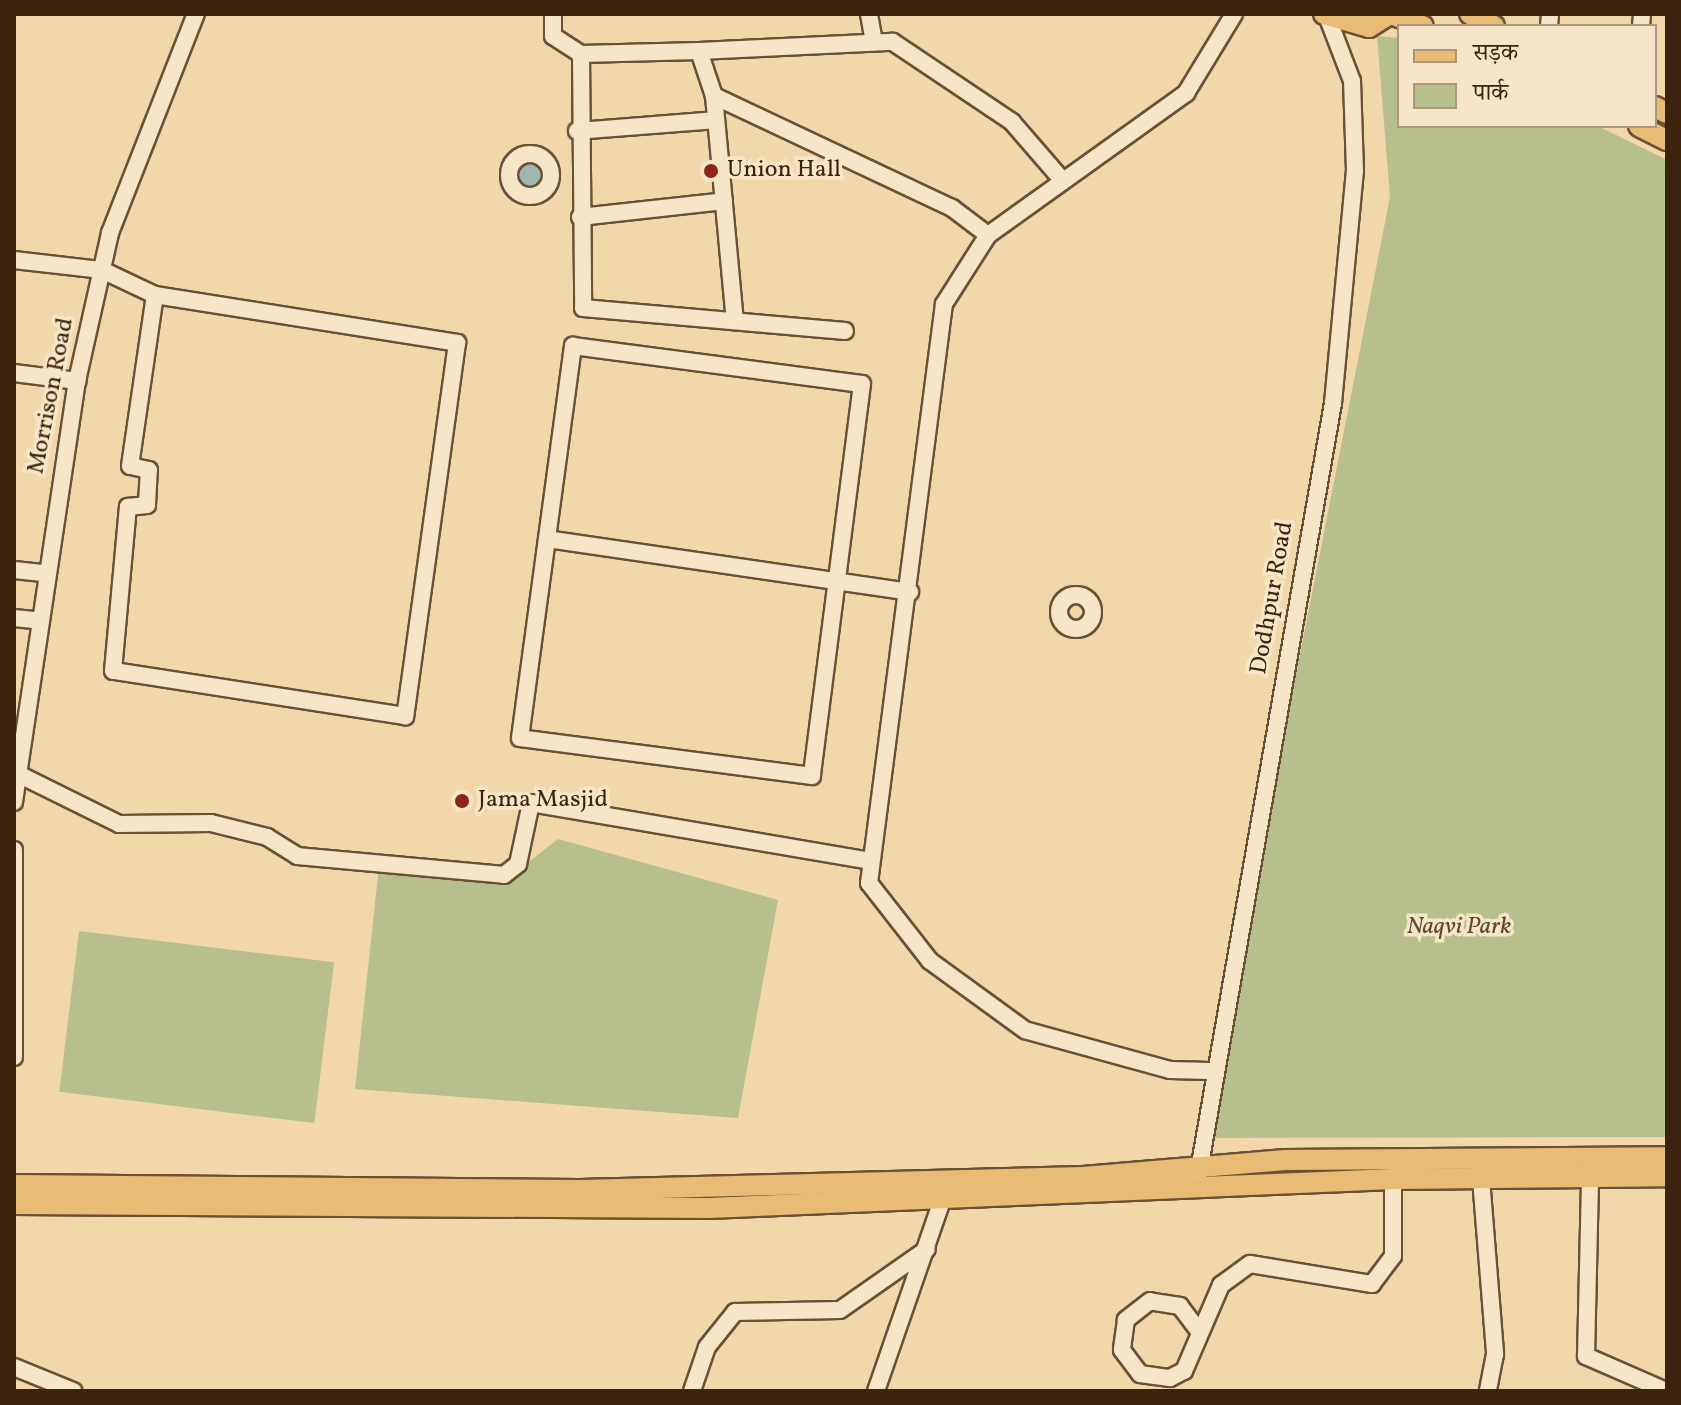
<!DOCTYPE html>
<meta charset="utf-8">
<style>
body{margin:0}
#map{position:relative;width:1681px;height:1405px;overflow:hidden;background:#f2d7ab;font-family:Vollkorn,"Noto Serif Devanagari",serif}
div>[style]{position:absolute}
.green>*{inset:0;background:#b7bf8c;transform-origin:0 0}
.water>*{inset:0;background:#9cb8af}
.round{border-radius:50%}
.roads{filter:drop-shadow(2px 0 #6a5035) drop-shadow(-2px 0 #6a5035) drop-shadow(0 2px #6a5035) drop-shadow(0 -2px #6a5035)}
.minor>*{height:16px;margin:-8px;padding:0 8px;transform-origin:8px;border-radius:8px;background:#f7e5c8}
.minor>.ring{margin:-8px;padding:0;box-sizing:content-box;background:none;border:16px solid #f7e5c8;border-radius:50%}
.major>*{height:20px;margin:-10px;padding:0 10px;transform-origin:10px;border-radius:10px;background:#e9bc76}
.dots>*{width:22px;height:22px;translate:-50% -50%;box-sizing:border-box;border:4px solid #f7e5c8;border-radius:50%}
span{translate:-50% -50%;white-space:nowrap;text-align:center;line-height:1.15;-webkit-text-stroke:7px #f7e5c8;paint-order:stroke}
.poi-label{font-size:24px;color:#3c230e}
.left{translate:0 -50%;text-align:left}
.street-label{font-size:24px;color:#3c230e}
.park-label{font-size:24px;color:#5b4a2e;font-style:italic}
.frame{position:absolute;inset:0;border:16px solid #3c230e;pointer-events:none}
.legend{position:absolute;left:1397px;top:24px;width:260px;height:104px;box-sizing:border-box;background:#f7e5c8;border:2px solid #ac977e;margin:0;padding:10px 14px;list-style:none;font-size:24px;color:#3c230e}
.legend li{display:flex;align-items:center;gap:16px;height:40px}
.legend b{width:40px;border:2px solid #ac977e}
</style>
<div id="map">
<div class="green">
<i style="clip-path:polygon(1377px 36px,1399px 38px,1399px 126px,1598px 126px,1667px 160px,1667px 1137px,1205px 1138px,1390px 197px)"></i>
<i style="clip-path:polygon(558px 839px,778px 900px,738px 1118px,355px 1089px,379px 866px,507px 879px)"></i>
<i style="left:79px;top:931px;width:257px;height:162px;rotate:7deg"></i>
</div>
<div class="water">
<i class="round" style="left:514px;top:161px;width:34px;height:34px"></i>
</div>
<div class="roads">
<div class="minor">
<i style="left:553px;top:14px;width:22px;rotate:90deg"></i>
<i style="left:553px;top:36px;width:33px;rotate:33deg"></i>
<i style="left:581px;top:54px;width:118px;rotate:-1.5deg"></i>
<i style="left:699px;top:51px;width:47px;rotate:71.6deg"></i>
<i style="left:714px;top:96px;width:263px;rotate:25.2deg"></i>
<i style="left:952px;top:208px;width:45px;rotate:36.9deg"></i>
<i style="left:869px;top:14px;width:29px;rotate:80deg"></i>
<i style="left:1549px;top:26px;width:12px;rotate:-85deg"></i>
<i style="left:1641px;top:26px;width:12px;rotate:-85deg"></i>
<i style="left:699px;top:51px;width:194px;rotate:-2.7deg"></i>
<i style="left:893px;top:42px;width:143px;rotate:33.9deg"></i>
<i style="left:1012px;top:122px;width:78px;rotate:49.2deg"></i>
<i style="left:581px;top:54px;width:254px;rotate:89.5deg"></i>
<i style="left:583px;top:308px;width:263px;rotate:5deg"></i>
<i style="left:714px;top:96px;width:226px;rotate:84.7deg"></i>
<i style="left:577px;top:131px;width:139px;rotate:-4.5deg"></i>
<i class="ring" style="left:509px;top:154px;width:26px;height:26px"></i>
<i style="left:580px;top:217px;width:145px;rotate:-6.3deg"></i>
<i style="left:14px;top:260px;width:89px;rotate:6.5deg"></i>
<i style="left:102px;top:270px;width:59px;rotate:25.3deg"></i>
<i style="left:155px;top:295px;width:306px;rotate:9deg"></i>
<i style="left:457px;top:343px;width:377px;rotate:97.9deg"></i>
<i style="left:405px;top:716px;width:295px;rotate:-171.2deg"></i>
<i style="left:113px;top:671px;width:165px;rotate:-84.8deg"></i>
<i style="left:128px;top:507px;width:19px;rotate:-6deg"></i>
<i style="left:147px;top:505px;width:35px;rotate:-87deg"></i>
<i style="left:149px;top:470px;width:19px;rotate:-168deg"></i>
<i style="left:130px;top:466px;width:173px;rotate:-81.7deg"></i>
<i style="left:573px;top:346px;width:291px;rotate:7.5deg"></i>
<i style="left:862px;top:384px;width:395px;rotate:97.3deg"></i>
<i style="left:812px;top:776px;width:294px;rotate:-172.6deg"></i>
<i style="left:520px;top:738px;width:396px;rotate:-82.3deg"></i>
<i style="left:14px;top:373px;width:64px;rotate:7.2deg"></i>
<i style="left:547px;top:539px;width:367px;rotate:8.3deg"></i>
<i style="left:14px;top:570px;width:31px;rotate:6deg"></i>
<i class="ring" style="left:1059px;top:595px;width:18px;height:18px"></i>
<i style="left:14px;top:618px;width:27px;rotate:6deg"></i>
<i style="left:18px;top:774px;width:113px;rotate:26.3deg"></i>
<i style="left:119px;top:824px;width:92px;rotate:-0.6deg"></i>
<i style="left:211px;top:823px;width:58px;rotate:14deg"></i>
<i style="left:267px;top:837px;width:36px;rotate:32deg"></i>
<i style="left:297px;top:856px;width:208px;rotate:5.2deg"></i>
<i style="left:504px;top:875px;width:18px;rotate:-38deg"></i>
<i style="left:518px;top:864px;width:62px;rotate:-78deg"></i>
<i style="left:531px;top:803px;width:344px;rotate:9.7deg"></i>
<i style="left:14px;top:802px;width:426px;rotate:-81.5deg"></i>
<i style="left:77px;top:381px;width:152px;rotate:-77.4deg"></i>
<i style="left:110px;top:233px;width:235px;rotate:-68.6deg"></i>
<i style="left:14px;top:850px;width:207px;rotate:90deg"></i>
<i style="left:1210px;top:1071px;width:40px;rotate:-178.6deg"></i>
<i style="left:1170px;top:1070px;width:150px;rotate:-164.6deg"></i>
<i style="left:1025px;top:1030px;width:117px;rotate:-144deg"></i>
<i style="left:930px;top:961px;width:99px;rotate:-128deg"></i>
<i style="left:869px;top:883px;width:584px;rotate:-82.62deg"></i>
<i style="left:944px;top:304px;width:82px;rotate:-57.5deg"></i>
<i style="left:988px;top:235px;width:244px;rotate:-35.6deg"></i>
<i style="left:1186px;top:93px;width:92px;rotate:-58.7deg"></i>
<i style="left:1480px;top:1166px;width:189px;rotate:85.4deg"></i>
<i style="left:1495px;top:1354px;width:38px;rotate:101deg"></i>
<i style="left:1198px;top:1176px;width:785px;rotate:-80.09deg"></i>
<i style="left:1333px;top:403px;width:233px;rotate:-84.6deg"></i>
<i style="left:1355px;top:171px;width:90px;rotate:-91.9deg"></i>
<i style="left:1352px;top:81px;width:70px;rotate:-111deg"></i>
<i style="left:1590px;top:1181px;width:175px;rotate:91.3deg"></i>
<i style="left:1586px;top:1356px;width:87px;rotate:23.6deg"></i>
<i style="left:1198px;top:1330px;width:30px;rotate:-127deg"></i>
<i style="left:1180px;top:1306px;width:30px;rotate:-171deg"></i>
<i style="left:1150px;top:1301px;width:31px;rotate:142deg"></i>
<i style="left:1126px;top:1320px;width:30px;rotate:98deg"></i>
<i style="left:1122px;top:1350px;width:30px;rotate:53deg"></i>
<i style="left:1140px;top:1374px;width:30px;rotate:8deg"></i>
<i style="left:1170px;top:1378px;width:16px;rotate:-27deg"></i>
<i style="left:1184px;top:1371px;width:94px;rotate:-66.7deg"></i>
<i style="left:1221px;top:1285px;width:36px;rotate:-36deg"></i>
<i style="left:1250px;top:1264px;width:124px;rotate:9.3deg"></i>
<i style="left:1372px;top:1284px;width:35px;rotate:-53deg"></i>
<i style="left:1393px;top:1256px;width:77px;rotate:-90deg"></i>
<i style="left:14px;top:1367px;width:64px;rotate:22.1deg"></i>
<i style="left:692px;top:1391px;width:46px;rotate:-71.2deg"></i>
<i style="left:707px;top:1347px;width:45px;rotate:-51.3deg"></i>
<i style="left:735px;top:1312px;width:105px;rotate:-1.1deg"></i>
<i style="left:840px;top:1310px;width:106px;rotate:-35deg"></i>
<i style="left:876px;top:1391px;width:214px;rotate:-70.9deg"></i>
</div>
<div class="major">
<i style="left:1324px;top:14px;width:47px;rotate:16.1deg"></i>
<i style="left:1369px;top:27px;width:25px;rotate:-32deg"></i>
<i style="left:1391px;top:14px;width:34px;rotate:21deg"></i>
<i style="left:1470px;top:14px;width:27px;rotate:27deg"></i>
<i style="left:1655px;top:107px;width:13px;rotate:27deg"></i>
<i style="left:1639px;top:126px;width:31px;rotate:27deg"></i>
<i style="left:14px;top:1185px;width:566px;rotate:0.51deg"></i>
<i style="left:580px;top:1190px;width:503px;rotate:-1.48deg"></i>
<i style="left:1083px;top:1177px;width:203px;rotate:-4.8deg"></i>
<i style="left:1285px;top:1160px;width:382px;rotate:-0.4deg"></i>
<i style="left:14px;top:1204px;width:695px;rotate:0.33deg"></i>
<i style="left:709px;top:1208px;width:685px;rotate:-2.43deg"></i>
<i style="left:1393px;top:1179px;width:274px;rotate:-0.6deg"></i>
</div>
</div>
<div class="dots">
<i style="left:711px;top:171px;background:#8f2418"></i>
<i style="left:462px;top:801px;background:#8f2418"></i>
</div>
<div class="poi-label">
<span class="left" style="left:727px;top:171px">Union Hall</span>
<span class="left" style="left:478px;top:801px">Jama Masjid</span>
</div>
<div class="street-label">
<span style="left:52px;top:396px;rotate:-79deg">Morrison Road</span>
<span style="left:1273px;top:598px;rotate:-80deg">Dodhpur Road</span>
</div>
<div class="park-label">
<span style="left:1459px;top:928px">Naqvi Park</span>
</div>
<div class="frame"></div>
<ul class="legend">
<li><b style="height:10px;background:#e9bc76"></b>सड़क</li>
<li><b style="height:22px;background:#b7bf8c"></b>पार्क</li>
</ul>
</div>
